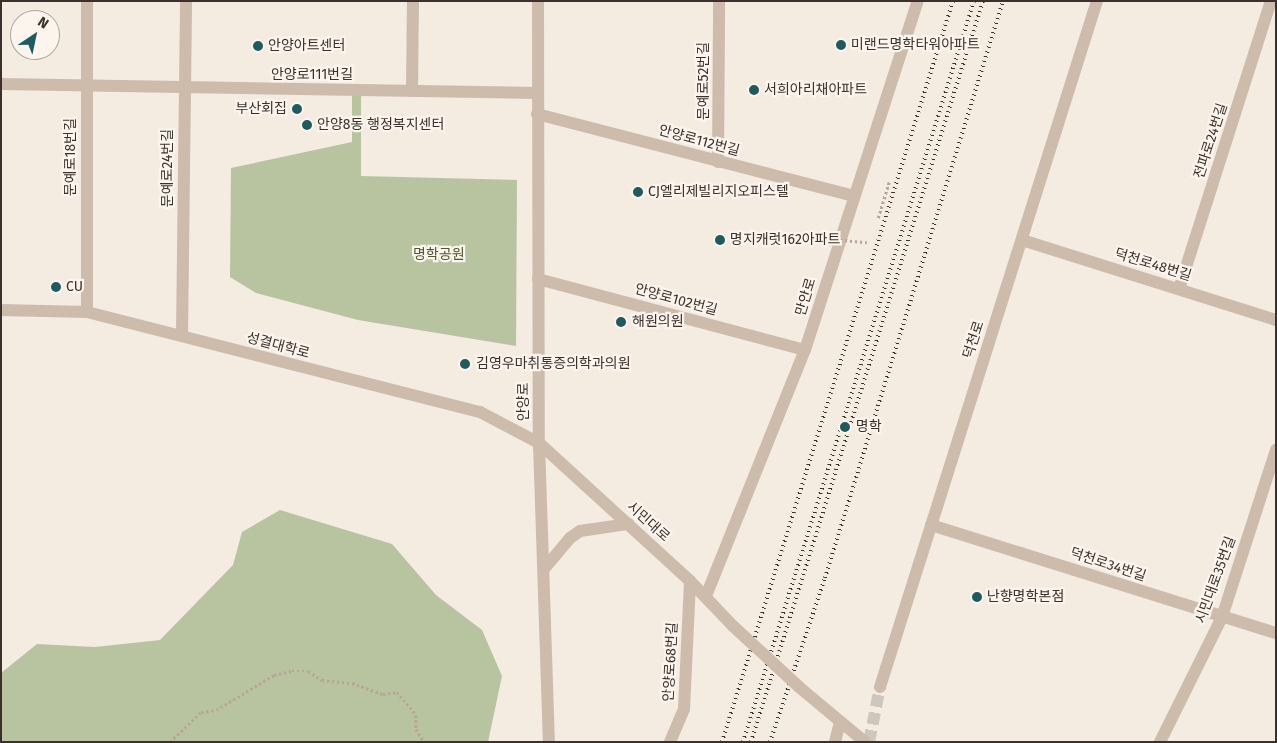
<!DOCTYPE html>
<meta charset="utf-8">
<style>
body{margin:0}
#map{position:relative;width:1277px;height:743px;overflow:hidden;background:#f4ebe1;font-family:"Fira Sans","Noto Sans KR",sans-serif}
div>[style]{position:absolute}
.green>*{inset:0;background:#b8c4a0}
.tertiary-tunnel>*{height:12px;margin-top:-6px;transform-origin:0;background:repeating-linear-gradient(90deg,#cfc6bd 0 12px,transparent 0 18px)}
.path>*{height:2.5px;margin-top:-1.25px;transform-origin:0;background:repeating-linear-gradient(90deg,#b9a596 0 2.5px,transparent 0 5px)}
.minor>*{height:12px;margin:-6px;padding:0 6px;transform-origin:6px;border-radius:6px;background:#cdbbac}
.tertiary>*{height:12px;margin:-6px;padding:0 6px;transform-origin:6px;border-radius:6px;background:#cdbbac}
.rail>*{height:4px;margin-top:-2px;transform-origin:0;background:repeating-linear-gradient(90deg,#3b302b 0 1px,transparent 0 5px)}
.path-bridge>*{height:2.5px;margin-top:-1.25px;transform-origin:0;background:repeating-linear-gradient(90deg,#b9a596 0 2.5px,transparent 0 5px)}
.tertiary-bridge>*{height:12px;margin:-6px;padding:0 6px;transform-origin:6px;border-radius:6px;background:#cdbbac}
.dots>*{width:14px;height:14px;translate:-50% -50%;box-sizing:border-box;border:2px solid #fbf5ee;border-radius:50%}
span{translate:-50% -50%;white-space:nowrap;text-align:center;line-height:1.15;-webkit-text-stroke:4.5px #fbf5ee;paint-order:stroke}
.poi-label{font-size:14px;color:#3b302b}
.left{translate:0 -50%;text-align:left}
.right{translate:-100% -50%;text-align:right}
.street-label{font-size:14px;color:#3b302b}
.park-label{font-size:14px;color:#4a5a2e}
.frame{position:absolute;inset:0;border:2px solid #3b302b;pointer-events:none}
.north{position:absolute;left:10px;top:10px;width:50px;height:50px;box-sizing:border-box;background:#fbf5ee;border:1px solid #aea6a0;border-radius:50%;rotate:34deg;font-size:14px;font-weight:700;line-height:20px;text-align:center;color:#3b302b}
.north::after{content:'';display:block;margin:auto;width:18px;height:22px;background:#1f5a5e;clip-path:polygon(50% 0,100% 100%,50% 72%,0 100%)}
</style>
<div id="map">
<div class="green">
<i style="clip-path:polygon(352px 94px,361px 94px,361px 176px,517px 180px,516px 346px,358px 320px,256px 293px,230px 277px,231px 168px,352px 142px)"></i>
<i style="clip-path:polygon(280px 510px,392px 544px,436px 595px,482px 630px,502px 676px,488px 742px,1px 742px,1px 673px,37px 644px,95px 647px,160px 640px,233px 565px,242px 532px)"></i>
</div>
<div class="tertiary-tunnel">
<i style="left:869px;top:742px;width:56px;rotate:-78.7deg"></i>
</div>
<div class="path">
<i style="left:878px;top:218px;width:38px;rotate:-73deg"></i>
<i style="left:170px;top:742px;width:43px;rotate:-44.1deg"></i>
<i style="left:201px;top:712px;width:15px;rotate:-8deg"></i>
<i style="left:216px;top:710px;width:68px;rotate:-31.1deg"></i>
<i style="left:274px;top:675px;width:18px;rotate:-13deg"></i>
<i style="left:292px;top:671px;width:16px"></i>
<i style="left:308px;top:671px;width:17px;rotate:33deg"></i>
<i style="left:322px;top:680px;width:30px;rotate:6deg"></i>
<i style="left:352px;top:683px;width:33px;rotate:20deg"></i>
<i style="left:383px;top:694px;width:14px;rotate:-8deg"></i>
<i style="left:397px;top:692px;width:30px;rotate:50deg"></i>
<i style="left:416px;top:715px;width:14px;rotate:90deg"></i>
<i style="left:416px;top:729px;width:15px;rotate:58deg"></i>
</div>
<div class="minor">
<i style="left:1px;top:84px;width:536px;rotate:0.96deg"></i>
<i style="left:412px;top:91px;width:90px;rotate:-89.4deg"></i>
<i style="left:537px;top:114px;width:326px;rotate:14.5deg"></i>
<i style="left:718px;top:162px;width:161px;rotate:-89.6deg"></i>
<i style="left:1022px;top:240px;width:266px;rotate:17.5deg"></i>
<i style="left:538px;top:279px;width:276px;rotate:14.9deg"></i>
<i style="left:1179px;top:289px;width:302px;rotate:-72.3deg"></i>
<i style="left:87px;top:312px;width:311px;rotate:-90deg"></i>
<i style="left:182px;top:335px;width:334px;rotate:-89.3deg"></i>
<i style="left:931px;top:525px;width:362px;rotate:17.4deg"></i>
<i style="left:670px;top:742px;width:36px;rotate:-67deg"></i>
<i style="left:684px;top:709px;width:128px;rotate:-87.3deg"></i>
<i style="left:1160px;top:742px;width:140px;rotate:-63.6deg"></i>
<i style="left:1222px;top:617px;width:176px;rotate:-72.1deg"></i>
</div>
<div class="tertiary">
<i style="left:538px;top:1px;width:442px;rotate:89.9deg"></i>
<i style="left:539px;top:443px;width:299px;rotate:88.1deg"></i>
<i style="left:1px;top:310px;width:86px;rotate:1.3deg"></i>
<i style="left:87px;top:312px;width:406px;rotate:14.3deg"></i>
<i style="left:480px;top:412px;width:67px;rotate:27.7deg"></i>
<i style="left:539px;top:443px;width:205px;rotate:42.4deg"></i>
<i style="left:690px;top:581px;width:62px;rotate:46.3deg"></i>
<i style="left:544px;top:569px;width:40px;rotate:-50deg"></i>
<i style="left:570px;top:538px;width:12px;rotate:-35deg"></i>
<i style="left:580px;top:531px;width:49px;rotate:-8.3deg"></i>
<i style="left:706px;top:596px;width:265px;rotate:-68.1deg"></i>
<i style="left:805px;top:350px;width:367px;rotate:-72.1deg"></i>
<i style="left:799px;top:687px;width:86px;rotate:39.8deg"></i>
<i style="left:880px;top:687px;width:720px;rotate:-72.45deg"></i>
<i style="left:835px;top:742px;width:21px;rotate:-76deg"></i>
</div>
<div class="rail">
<i style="left:722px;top:742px;width:776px;rotate:-72.69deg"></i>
<i style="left:743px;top:742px;width:776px;rotate:-72.69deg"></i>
<i style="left:751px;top:742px;width:776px;rotate:-72.62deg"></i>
<i style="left:770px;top:742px;width:173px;rotate:-71.5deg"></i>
<i style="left:825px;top:578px;width:604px;rotate:-72.86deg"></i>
</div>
<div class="path-bridge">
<i style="left:830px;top:239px;width:37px;rotate:5deg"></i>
</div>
<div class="tertiary-bridge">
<i style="left:733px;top:626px;width:90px;rotate:42.7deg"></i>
</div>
<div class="dots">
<i style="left:841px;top:45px;background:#1f5a5e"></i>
<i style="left:258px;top:46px;background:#1f5a5e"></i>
<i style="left:754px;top:90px;background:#1f5a5e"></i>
<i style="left:297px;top:109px;background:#1f5a5e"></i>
<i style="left:307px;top:125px;background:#1f5a5e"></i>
<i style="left:638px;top:192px;background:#1f5a5e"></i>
<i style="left:720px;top:240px;background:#1f5a5e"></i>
<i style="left:56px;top:287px;background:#1f5a5e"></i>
<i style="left:621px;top:322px;background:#1f5a5e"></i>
<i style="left:465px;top:364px;background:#1f5a5e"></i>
<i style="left:845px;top:427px;background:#1f5a5e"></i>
<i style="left:977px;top:597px;background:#1f5a5e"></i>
</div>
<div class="poi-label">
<span class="left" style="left:851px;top:45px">미랜드명학타워아파트</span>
<span class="left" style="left:268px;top:46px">안양아트센터</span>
<span class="left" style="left:764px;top:90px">서희아리채아파트</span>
<span class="right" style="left:287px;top:109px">부산회집</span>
<span class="left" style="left:317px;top:125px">안양8동 행정복지센터</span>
<span class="left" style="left:648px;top:192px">CJ엘리제빌리지오피스텔</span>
<span class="left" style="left:730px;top:240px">명지캐럿162아파트</span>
<span class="left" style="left:66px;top:287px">CU</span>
<span class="left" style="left:632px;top:322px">해원의원</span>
<span class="left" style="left:476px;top:364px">김영우마취통증의학과의원</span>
<span class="left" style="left:856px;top:427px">명학</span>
<span class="left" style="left:987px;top:597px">난향명학본점</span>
</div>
<div class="street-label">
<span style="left:312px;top:75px">안양로111번길</span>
<span style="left:704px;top:81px;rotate:-90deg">문예로52번길</span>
<span style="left:699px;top:141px;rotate:15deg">안양로112번길</span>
<span style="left:1211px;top:141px;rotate:-72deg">전파로24번길</span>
<span style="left:71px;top:157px;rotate:-90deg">문예로18번길</span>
<span style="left:168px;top:168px;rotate:-90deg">문예로24번길</span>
<span style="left:1153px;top:265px;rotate:17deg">덕천로48번길</span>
<span style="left:806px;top:297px;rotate:-73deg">만안로</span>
<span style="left:676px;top:300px;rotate:15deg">안양로102번길</span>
<span style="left:974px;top:340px;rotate:-72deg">덕천로</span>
<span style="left:278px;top:346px;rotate:15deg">성결대학로</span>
<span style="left:524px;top:402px;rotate:-90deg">안양로</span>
<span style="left:648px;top:522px;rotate:42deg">시민대로</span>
<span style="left:1108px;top:565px;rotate:18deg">덕천로34번길</span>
<span style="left:1216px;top:580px;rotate:-70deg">시민대로35번길</span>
<span style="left:671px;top:662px;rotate:-87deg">안양로68번길</span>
</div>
<div class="park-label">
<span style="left:439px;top:255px">명학공원</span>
</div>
<div class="frame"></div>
<div class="north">N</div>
</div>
